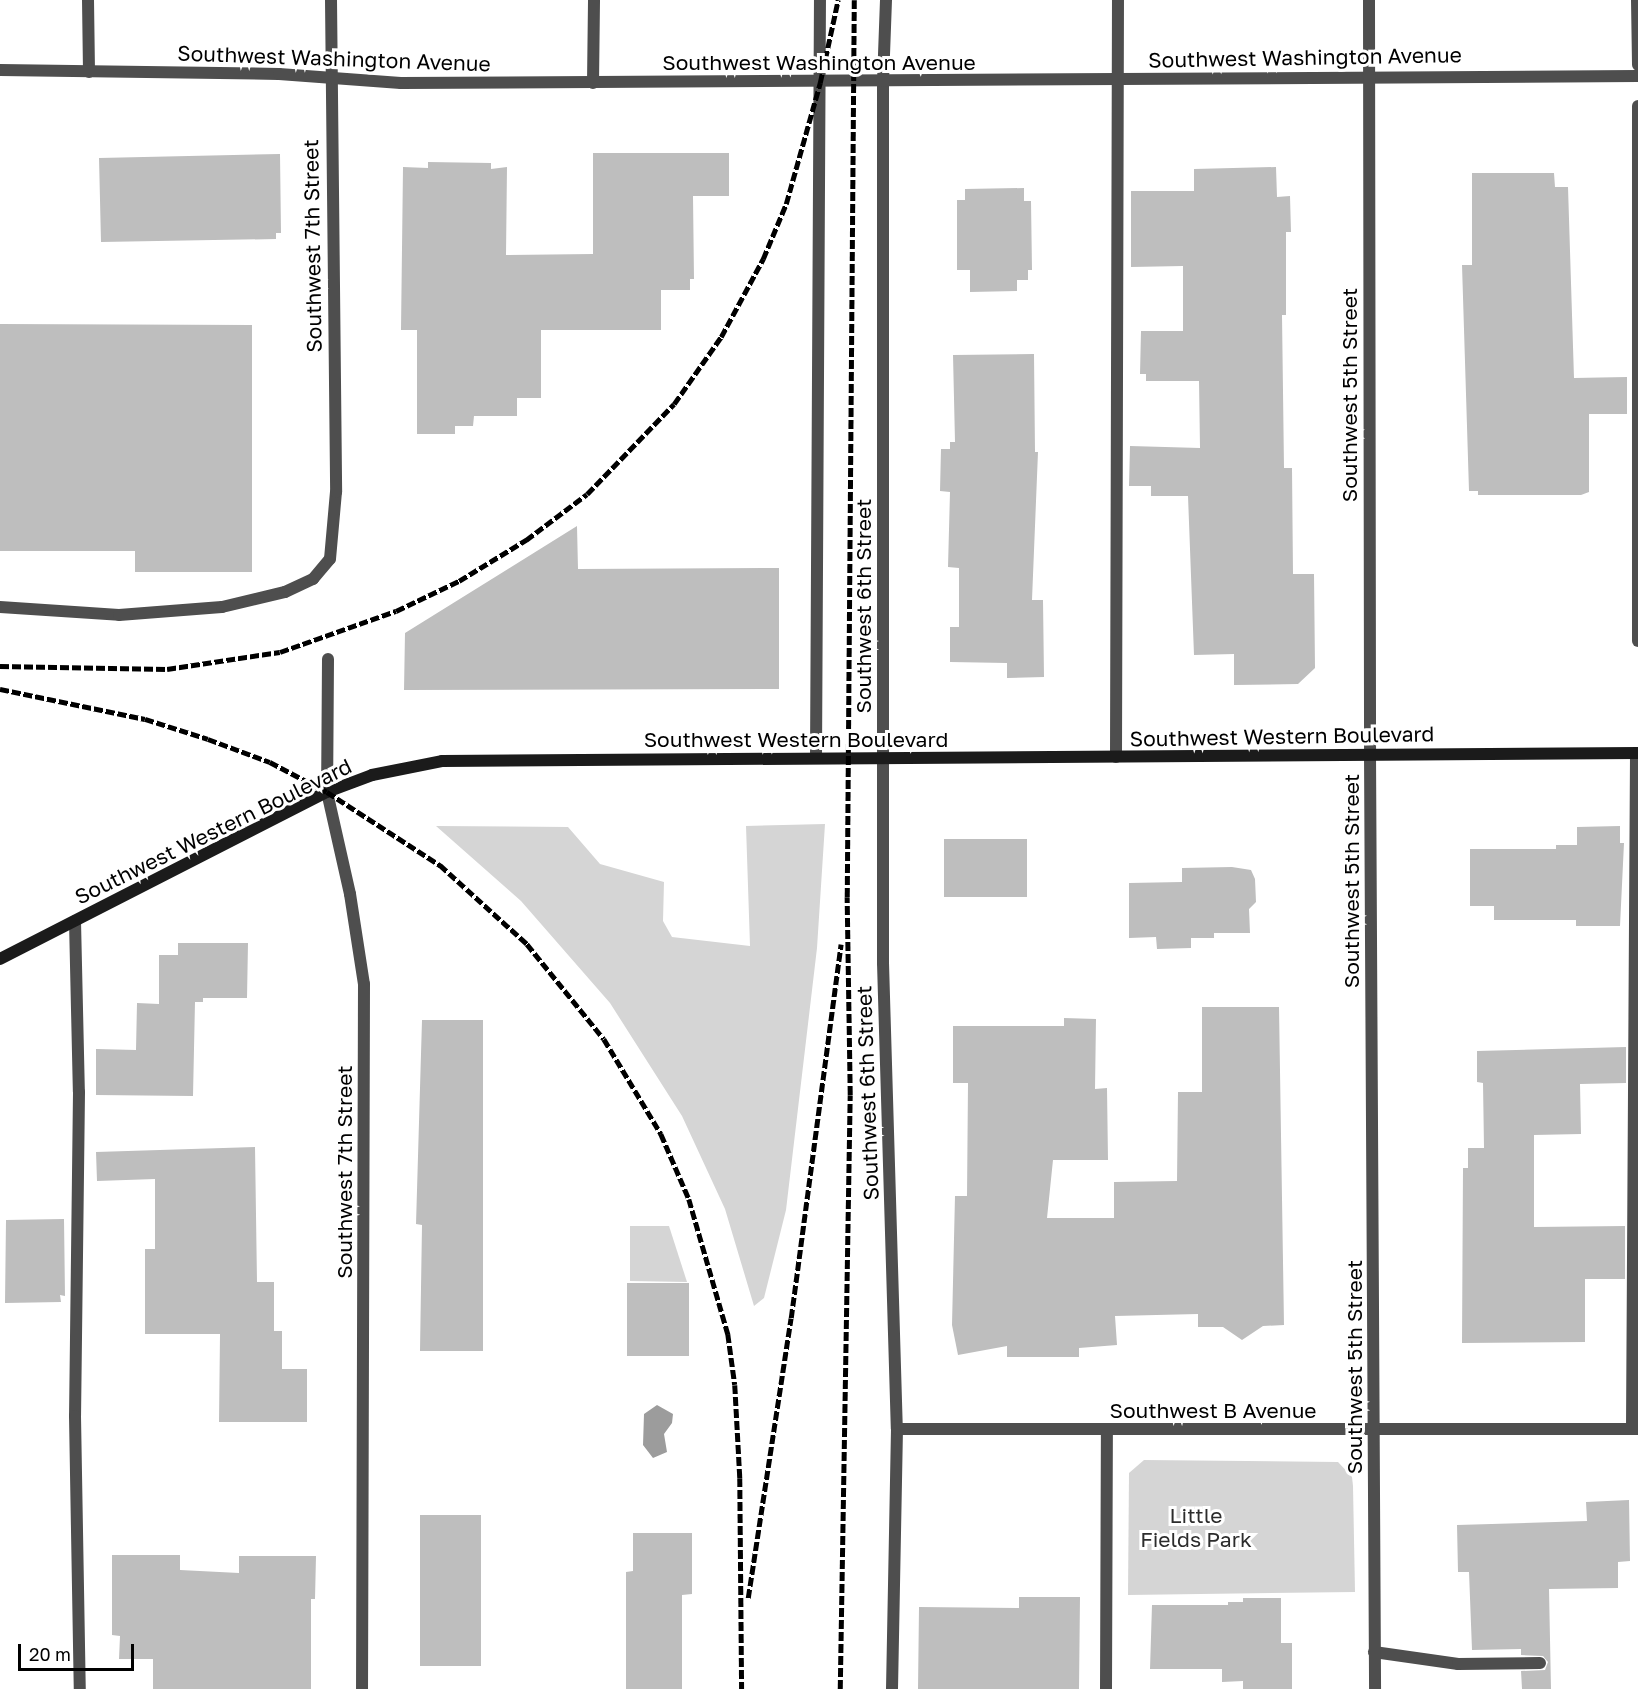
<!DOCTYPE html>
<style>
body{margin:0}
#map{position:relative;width:1638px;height:1689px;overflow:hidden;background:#fff;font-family:"Golos Text",sans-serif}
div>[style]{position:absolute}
.green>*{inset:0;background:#d5d5d5}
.water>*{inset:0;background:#9c9c9c}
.building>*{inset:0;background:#bebebe;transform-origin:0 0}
.service>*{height:12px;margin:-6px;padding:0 6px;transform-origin:6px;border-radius:6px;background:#4e4e4e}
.minor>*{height:12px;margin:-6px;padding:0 6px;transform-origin:6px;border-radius:6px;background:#4e4e4e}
.tertiary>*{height:12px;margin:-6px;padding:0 6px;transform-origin:6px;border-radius:6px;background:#4e4e4e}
.secondary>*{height:12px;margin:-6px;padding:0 6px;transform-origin:6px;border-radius:6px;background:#1b1b1b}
.rail>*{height:4.5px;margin-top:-2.25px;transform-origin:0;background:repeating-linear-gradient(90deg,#000 0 9px,transparent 0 12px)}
span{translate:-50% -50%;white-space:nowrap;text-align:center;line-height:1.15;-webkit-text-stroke:6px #fff;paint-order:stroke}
.street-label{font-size:21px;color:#000}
.park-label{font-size:21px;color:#2c2c2c}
.scale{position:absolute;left:18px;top:1644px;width:116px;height:27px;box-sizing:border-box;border:3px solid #000;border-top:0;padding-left:8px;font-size:18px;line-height:21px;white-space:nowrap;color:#000;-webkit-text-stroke:4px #fff;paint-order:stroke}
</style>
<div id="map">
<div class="green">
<i style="clip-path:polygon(825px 824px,817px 948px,786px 1210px,764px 1298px,754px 1306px,725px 1209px,682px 1116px,610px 1003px,521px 901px,436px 826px,568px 827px,600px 864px,664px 882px,663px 921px,672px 937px,750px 946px,746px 826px)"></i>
<i style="clip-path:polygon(630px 1226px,669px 1226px,687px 1282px,630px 1281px)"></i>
<i style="clip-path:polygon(1144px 1460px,1338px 1462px,1352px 1477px,1353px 1486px,1355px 1592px,1128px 1595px,1129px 1473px)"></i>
</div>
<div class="water">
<i style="clip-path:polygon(657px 1405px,673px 1414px,672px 1423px,664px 1434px,667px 1452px,653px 1458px,643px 1445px,644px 1414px)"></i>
</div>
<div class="building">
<i style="clip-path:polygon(593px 153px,729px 153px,729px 196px,693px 196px,694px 279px,690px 279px,690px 290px,661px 290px,661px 330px,541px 330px,541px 398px,517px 398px,517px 416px,474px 416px,473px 426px,455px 426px,455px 434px,417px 434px,417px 330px,401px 330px,403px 167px,428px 168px,428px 162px,491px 163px,491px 169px,507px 167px,506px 255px,593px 254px)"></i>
<i style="clip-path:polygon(280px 154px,281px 233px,276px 233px,276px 239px,101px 242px,99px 158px)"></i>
<i style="clip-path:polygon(1276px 167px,1277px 197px,1290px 196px,1291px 232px,1286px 232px,1286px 315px,1282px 315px,1284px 468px,1292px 468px,1293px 574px,1314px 574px,1315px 668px,1298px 684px,1234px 685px,1234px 654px,1194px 655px,1188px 496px,1151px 496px,1151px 486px,1129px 486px,1130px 446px,1200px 448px,1199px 381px,1146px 381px,1146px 374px,1140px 374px,1141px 331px,1183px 331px,1183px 266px,1131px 267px,1131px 191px,1194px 191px,1194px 169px)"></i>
<i style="clip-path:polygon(1472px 173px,1554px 173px,1555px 187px,1568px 187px,1574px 378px,1627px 377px,1627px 414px,1589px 414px,1589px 492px,1581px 495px,1478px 495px,1478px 491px,1469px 491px,1462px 265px,1472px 265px)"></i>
<i style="clip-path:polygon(1024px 188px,1024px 201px,1031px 201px,1032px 270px,1028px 270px,1028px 280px,1017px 280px,1017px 291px,970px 292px,970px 270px,957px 270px,957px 200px,965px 200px,965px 189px)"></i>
<i style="clip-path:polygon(0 324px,252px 325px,252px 572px,135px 572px,135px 551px,0 551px)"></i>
<i style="clip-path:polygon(1034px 354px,1035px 452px,1038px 452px,1032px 600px,1043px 600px,1044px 677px,1007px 678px,1007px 663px,950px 662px,950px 627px,959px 627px,959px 568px,948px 567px,950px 492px,940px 491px,941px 449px,950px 449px,950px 442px,955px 442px,953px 355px)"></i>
<i style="clip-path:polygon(577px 526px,578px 569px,779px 568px,779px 689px,404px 690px,405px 633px)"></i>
<i style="clip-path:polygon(1620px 826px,1620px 843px,1624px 843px,1620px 926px,1576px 926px,1576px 920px,1494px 920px,1494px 906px,1470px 906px,1470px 849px,1556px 849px,1556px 845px,1577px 845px,1577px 827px)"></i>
<i style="left:944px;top:839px;width:83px;height:58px"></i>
<i style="clip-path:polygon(1232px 867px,1251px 870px,1255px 879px,1256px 902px,1249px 909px,1250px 933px,1214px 933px,1214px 938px,1191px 938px,1191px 948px,1157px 949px,1156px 937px,1129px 938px,1129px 883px,1182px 882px,1182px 868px)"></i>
<i style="clip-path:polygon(178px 943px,248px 943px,247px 998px,203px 998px,203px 1002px,195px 1002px,193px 1096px,96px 1095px,96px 1049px,136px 1050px,137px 1003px,159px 1004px,159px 955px,178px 955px)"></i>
<i style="clip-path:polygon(1202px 1007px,1279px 1007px,1284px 1325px,1263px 1326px,1242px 1340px,1223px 1327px,1198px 1327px,1198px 1314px,1115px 1316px,1117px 1345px,1079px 1348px,1079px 1357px,1007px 1357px,1007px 1346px,958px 1355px,952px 1325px,955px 1196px,967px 1196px,968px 1083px,953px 1083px,953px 1026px,1064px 1026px,1064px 1018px,1096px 1019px,1095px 1089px,1107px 1088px,1108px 1160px,1053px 1160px,1047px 1218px,1114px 1218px,1114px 1182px,1177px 1181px,1178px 1092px,1202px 1092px)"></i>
<i style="clip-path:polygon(422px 1020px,483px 1020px,483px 1351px,420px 1351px,422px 1225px,416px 1224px)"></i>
<i style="clip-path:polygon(1626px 1047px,1626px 1083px,1580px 1084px,1581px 1134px,1534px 1135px,1534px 1227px,1625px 1226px,1625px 1279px,1585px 1279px,1585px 1342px,1462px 1343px,1463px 1168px,1468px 1168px,1468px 1148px,1484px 1148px,1483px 1083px,1477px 1082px,1477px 1051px)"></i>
<i style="clip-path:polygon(255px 1147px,257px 1282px,274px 1282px,274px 1331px,282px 1331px,282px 1369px,307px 1369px,307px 1422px,219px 1422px,220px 1334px,145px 1334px,145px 1249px,155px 1249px,155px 1179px,97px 1181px,96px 1152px)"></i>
<i style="clip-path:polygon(64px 1219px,65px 1296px,60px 1295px,61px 1302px,5px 1303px,6px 1220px)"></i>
<i style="left:627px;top:1283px;width:62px;height:73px"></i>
<i style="clip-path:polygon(1629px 1500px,1630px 1561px,1618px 1562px,1618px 1588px,1549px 1589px,1551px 1689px,1522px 1689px,1521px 1671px,1545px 1670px,1548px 1662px,1543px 1656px,1521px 1655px,1521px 1649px,1472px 1650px,1469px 1572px,1458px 1572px,1457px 1525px,1587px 1521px,1586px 1502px)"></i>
<i style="left:420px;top:1515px;width:61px;height:151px"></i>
<i style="clip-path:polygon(633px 1533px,692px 1533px,692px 1594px,682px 1595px,682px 1689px,626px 1689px,626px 1572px,633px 1571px)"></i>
<i style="clip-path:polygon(112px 1555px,180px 1555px,180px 1570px,239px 1573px,239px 1556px,316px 1556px,315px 1599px,311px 1599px,311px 1689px,153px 1689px,153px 1659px,119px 1659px,120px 1636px,112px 1635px)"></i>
<i style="clip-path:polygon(1019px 1597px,1080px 1597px,1079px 1689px,918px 1689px,919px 1607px,1019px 1608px)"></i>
<i style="clip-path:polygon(1243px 1598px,1281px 1598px,1281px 1643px,1292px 1643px,1292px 1689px,1243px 1689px,1243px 1681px,1222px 1682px,1222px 1669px,1150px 1669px,1152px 1605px,1228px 1605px,1228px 1602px,1243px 1602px)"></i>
</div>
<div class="service">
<i style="left:88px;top:0;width:72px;rotate:89.2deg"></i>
<i style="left:1637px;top:0;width:65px;rotate:89.1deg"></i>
<i style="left:593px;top:83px;width:83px;rotate:-89.3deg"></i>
<i style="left:1638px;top:106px;width:535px;rotate:90deg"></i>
<i style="left:0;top:607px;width:119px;rotate:3.8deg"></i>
<i style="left:119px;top:615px;width:103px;rotate:-4.4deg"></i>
<i style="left:222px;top:607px;width:65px;rotate:-13.4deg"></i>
<i style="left:285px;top:592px;width:31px;rotate:-25deg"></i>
<i style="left:313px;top:579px;width:26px;rotate:-50deg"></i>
<i style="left:330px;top:559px;width:67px;rotate:-84.9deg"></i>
<i style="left:1116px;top:757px;width:757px;rotate:-89.85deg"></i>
<i style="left:75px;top:921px;width:171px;rotate:88.7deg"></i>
<i style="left:79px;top:1092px;width:324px;rotate:90.7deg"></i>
<i style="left:75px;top:1416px;width:273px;rotate:89deg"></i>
<i style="left:1632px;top:1429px;width:676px;rotate:-89.66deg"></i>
<i style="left:1374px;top:1652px;width:85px;rotate:8.1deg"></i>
<i style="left:1458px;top:1664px;width:82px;rotate:-0.7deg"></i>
<i style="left:892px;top:1689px;width:260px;rotate:-88.9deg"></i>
<i style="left:1106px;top:1689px;width:258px;rotate:-89.8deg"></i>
</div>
<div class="minor">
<i style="left:331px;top:0;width:492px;rotate:89.4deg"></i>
<i style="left:886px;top:0;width:81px;rotate:92.1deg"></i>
<i style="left:883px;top:81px;width:882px;rotate:90deg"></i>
<i style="left:883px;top:963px;width:466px;rotate:88.3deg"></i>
<i style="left:897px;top:1429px;width:741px"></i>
<i style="left:0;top:70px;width:279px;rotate:0.8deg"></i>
<i style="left:279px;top:74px;width:122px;rotate:4.2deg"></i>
<i style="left:401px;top:83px;width:1237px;rotate:-0.32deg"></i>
<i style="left:328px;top:659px;width:133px;rotate:90.4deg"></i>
<i style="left:327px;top:792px;width:105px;rotate:77.3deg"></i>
<i style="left:350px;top:894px;width:91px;rotate:81.2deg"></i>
<i style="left:364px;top:984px;width:705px;rotate:90.16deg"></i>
<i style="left:1370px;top:753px;width:936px;rotate:89.69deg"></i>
<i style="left:816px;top:758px;width:758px;rotate:-89.7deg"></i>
</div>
<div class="tertiary">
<i style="left:1369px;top:0;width:753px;rotate:89.92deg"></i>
</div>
<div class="secondary">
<i style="left:0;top:959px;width:367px;rotate:-27.1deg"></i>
<i style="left:327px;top:792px;width:48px;rotate:-20.7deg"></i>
<i style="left:372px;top:775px;width:71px;rotate:-11.3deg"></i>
<i style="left:442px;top:761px;width:1196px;rotate:-0.38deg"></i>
</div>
<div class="rail">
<i style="left:0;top:666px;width:167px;rotate:1deg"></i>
<i style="left:167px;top:669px;width:114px;rotate:-8.6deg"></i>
<i style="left:280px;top:652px;width:123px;rotate:-19.5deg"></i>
<i style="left:396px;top:611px;width:70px;rotate:-25.5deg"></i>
<i style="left:459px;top:581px;width:79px;rotate:-31.5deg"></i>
<i style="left:526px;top:540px;width:76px;rotate:-37deg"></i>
<i style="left:587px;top:494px;width:125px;rotate:-46deg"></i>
<i style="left:674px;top:404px;width:82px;rotate:-55deg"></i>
<i style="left:721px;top:337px;width:89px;rotate:-61.7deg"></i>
<i style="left:763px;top:259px;width:60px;rotate:-67.3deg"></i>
<i style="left:786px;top:204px;width:126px;rotate:-74.3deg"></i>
<i style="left:820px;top:83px;width:85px;rotate:-77.8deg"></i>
<i style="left:0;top:689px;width:148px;rotate:11.7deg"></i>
<i style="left:145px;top:719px;width:66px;rotate:17.6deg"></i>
<i style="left:208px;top:739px;width:66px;rotate:20.4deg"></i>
<i style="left:270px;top:762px;width:64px;rotate:27.8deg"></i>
<i style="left:327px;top:792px;width:135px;rotate:32.9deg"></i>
<i style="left:440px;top:865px;width:118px;rotate:42.2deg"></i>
<i style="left:527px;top:944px;width:122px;rotate:51deg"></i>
<i style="left:604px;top:1039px;width:111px;rotate:59deg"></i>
<i style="left:661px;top:1134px;width:71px;rotate:66.7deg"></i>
<i style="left:689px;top:1199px;width:141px;rotate:73.9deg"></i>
<i style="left:728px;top:1334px;width:51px;rotate:82.2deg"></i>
<i style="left:735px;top:1385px;width:93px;rotate:86.9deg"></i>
<i style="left:740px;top:1478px;width:211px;rotate:89.5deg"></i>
<i style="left:748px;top:1598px;width:283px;rotate:-81.3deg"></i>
<i style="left:791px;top:1318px;width:377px;rotate:-82.4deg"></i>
<i style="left:840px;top:1689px;width:594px;rotate:-89.04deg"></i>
<i style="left:850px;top:1095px;width:198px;rotate:-90.9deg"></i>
<i style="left:847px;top:897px;width:897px;rotate:-89.55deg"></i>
</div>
<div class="street-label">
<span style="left:1305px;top:57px;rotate:-1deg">Southwest Washington Avenue</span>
<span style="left:334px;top:58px;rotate:2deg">Southwest Washington Avenue</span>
<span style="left:819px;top:62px">Southwest Washington Avenue</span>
<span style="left:312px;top:246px;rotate:-91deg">Southwest 7th Street</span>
<span style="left:1349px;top:395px;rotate:-90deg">Southwest 5th Street</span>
<span style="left:863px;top:606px;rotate:-90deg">Southwest 6th Street</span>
<span style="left:1282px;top:736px;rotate:-1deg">Southwest Western Boulevard</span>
<span style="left:796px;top:739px">Southwest Western Boulevard</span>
<span style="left:213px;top:831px;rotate:-26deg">Southwest Western Boulevard</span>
<span style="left:1351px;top:881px;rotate:-90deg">Southwest 5th Street</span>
<span style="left:867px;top:1093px;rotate:-92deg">Southwest 6th Street</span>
<span style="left:344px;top:1172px;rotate:-90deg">Southwest 7th Street</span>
<span style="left:1354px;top:1367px;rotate:-90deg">Southwest 5th Street</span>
<span style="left:1213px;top:1410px">Southwest B Avenue</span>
</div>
<div class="park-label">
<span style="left:1196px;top:1527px">Little<br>Fields Park</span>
</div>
<div class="scale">20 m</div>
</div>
